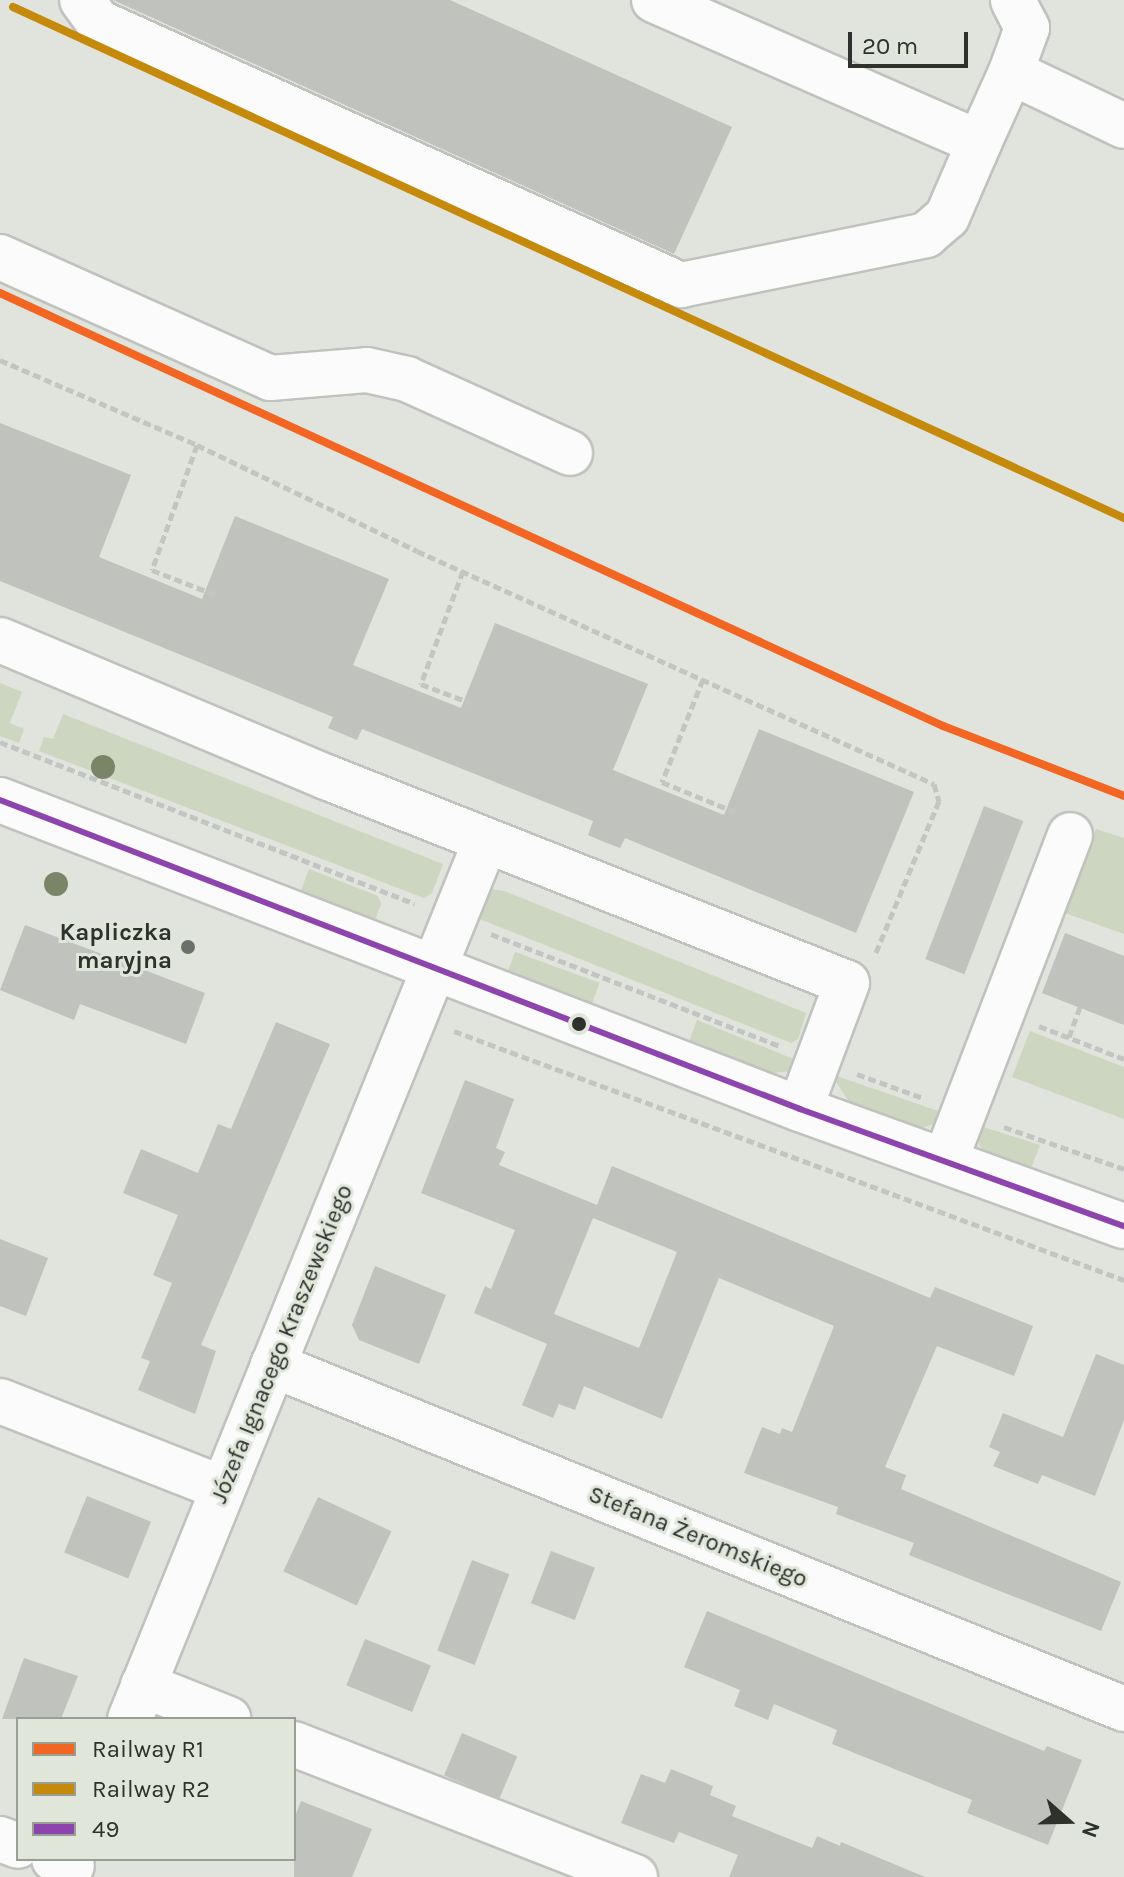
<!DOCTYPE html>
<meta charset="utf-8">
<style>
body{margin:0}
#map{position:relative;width:1124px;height:1877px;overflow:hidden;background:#e0e4dd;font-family:Karla,sans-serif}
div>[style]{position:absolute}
.green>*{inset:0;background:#ccd6c0;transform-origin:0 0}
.building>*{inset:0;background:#bfc2bd;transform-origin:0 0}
.path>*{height:5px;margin-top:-2.5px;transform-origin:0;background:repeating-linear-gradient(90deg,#c3c5c2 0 8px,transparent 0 12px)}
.roads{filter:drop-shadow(2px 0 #bfc2bd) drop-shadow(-2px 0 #bfc2bd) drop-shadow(0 2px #bfc2bd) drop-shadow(0 -2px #bfc2bd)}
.minor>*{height:44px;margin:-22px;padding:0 22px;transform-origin:22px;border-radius:22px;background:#fafbfa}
.bus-1>*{height:6px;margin:-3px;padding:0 3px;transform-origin:3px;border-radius:3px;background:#8e44ad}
.rail-1>*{height:8px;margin:-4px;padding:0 4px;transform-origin:4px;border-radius:4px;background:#f26522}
.rail-2>*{height:8px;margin:-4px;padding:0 4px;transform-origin:4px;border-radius:4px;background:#c5890b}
.trees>*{width:24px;height:24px;margin:-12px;border-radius:50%;background:#798566}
.dots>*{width:22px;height:22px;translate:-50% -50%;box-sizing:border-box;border:4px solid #e0e7da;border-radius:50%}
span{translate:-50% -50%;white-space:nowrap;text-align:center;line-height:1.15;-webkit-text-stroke:6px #e0e7da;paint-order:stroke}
.poi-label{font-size:24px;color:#2e312c;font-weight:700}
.right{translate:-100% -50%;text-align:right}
.street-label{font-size:24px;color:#2e312c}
.legend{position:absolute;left:16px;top:1717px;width:280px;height:144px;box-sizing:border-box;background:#e0e7da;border:2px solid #999e94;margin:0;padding:10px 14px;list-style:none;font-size:24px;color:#2e312c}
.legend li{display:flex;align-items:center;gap:16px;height:40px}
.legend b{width:40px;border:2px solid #999e94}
.north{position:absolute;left:1028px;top:1781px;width:80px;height:80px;-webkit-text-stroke:6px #e0e7da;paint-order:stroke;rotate:110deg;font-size:22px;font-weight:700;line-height:32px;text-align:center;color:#2e312c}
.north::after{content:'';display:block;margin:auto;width:28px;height:36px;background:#2e312c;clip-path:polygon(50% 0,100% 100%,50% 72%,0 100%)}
.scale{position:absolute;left:848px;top:32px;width:120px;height:36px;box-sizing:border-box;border:4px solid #2e312c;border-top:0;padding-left:10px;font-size:24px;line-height:28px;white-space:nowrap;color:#2e312c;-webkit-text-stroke:6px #e0e7da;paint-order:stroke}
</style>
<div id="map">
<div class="green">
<i style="clip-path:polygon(0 683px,22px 692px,10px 723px,24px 729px,19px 743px,0 736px)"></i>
<i style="clip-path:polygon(63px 714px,443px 864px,432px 893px,424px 898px,39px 751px,44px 737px,53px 739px)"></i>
<i style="clip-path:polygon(1096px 829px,1124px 838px,1124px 934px,1065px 913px)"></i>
<i style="clip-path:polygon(309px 869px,378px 896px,381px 904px,373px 925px,299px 896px)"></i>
<i style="clip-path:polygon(483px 888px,504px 891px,806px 1013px,798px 1039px,791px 1043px,472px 916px)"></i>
<i style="left:515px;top:952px;width:90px;height:27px;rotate:20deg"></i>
<i style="clip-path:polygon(697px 1020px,801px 1062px,791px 1071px,766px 1074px,688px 1045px)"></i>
<i style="clip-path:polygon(1030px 1031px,1124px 1067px,1124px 1119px,1012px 1077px)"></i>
<i style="clip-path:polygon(831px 1074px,947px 1114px,938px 1123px,917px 1129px,851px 1105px)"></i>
<i style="clip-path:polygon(977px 1125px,1040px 1145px,1030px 1171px,990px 1157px,979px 1145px)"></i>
</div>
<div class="building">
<i style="clip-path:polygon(113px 0,450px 0,732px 127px,674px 254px)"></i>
<i style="clip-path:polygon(0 423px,131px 475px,99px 557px,202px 599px,235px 516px,389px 579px,353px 665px,461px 708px,495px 623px,648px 684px,613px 770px,724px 815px,759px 729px,914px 792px,856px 933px,625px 838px,620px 848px,604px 842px,588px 835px,593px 821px,362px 729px,357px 740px,328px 728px,333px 717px,0 581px)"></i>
<i style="left:984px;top:806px;width:42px;height:164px;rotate:21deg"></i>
<i style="clip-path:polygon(25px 925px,205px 993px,186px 1044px,80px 1004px,74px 1020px,0 990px)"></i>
<i style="clip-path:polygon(1065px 933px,1124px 956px,1124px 1025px,1042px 993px)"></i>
<i style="clip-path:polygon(276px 1022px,330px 1044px,201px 1345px,216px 1351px,195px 1414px,138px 1390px,150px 1361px,141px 1358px,172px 1283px,153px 1275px,178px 1215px,123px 1193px,141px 1149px,198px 1173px,218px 1124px,231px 1129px)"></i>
<i style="clip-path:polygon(evenodd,465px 1080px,514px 1099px,496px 1148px,505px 1152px,499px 1165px,597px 1205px,612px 1166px,930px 1298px,935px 1287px,1033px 1326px,1014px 1376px,937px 1346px,885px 1467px,906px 1475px,901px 1489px,1121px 1582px,1101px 1631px,909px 1555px,914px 1543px,836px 1514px,838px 1507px,744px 1473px,762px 1427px,780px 1434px,782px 1428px,792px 1432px,834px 1326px,719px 1278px,662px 1419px,584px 1386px,575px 1410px,559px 1404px,553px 1418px,522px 1405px,547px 1344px,474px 1313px,485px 1286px,491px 1289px,515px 1230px,421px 1193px,465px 1080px,593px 1218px,677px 1252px,639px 1348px,554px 1314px,593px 1218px)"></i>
<i style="clip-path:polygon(0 1239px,48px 1258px,26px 1316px,0 1306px)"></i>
<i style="clip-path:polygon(375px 1266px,446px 1295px,419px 1364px,359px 1340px,352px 1325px)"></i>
<i style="clip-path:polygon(1096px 1354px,1124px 1365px,1124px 1420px,1095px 1496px,1042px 1475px,1038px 1484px,993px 1466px,1000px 1452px,989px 1447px,1003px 1413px,1063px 1437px)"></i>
<i style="left:87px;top:1496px;width:69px;height:61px;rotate:22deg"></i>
<i style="left:318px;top:1497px;width:81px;height:82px;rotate:25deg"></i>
<i style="left:551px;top:1551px;width:47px;height:56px;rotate:21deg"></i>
<i style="left:472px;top:1560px;width:40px;height:97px;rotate:21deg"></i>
<i style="clip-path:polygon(707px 1611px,1044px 1751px,1047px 1746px,1082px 1760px,1048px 1845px,967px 1813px,972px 1800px,832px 1744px,837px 1730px,774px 1704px,768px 1720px,734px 1706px,740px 1690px,684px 1667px)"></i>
<i style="left:365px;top:1639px;width:71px;height:50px;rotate:22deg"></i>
<i style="clip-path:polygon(24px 1658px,78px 1676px,61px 1719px,2px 1719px)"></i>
<i style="left:462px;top:1733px;width:60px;height:46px;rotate:23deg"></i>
<i style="clip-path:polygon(671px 1769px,713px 1786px,710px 1795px,736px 1806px,732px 1816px,812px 1848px,817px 1836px,840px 1846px,841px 1842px,925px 1877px,729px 1877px,738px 1855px,679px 1832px,674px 1843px,621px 1823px,641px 1774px,665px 1783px)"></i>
<i style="clip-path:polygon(301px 1801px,372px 1829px,352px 1877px,294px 1877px,294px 1819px)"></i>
</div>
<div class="path">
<i style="left:0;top:360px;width:215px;rotate:23.3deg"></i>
<i style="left:197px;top:445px;width:244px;rotate:25.7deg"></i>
<i style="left:417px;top:551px;width:567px;rotate:24.26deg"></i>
<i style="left:934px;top:784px;width:18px;rotate:74deg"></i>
<i style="left:939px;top:801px;width:167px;rotate:112.6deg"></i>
<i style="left:197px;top:445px;width:133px;rotate:109.8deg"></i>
<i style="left:152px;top:570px;width:69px;rotate:21.3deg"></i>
<i style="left:463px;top:571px;width:121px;rotate:110.4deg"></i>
<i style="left:421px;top:684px;width:53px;rotate:20.8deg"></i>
<i style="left:703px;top:679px;width:111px;rotate:111.7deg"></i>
<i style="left:662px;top:782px;width:79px;rotate:22.3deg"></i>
<i style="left:0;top:742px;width:445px;rotate:21.3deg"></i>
<i style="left:491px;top:934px;width:310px;rotate:21.2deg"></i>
<i style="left:1039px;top:1026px;width:91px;rotate:21.2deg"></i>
<i style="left:454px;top:1031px;width:715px;rotate:20.39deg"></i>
<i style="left:1069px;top:1037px;width:32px;rotate:-70deg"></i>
<i style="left:857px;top:1074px;width:70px;rotate:20deg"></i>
<i style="left:1004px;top:1127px;width:127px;rotate:19.3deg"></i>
</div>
<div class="roads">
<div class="minor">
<i style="left:82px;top:0;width:27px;rotate:54deg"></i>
<i style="left:98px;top:22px;width:640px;rotate:24.28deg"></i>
<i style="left:681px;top:285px;width:250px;rotate:-11.5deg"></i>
<i style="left:926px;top:235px;width:28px;rotate:-41deg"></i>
<i style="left:947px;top:217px;width:81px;rotate:-66.6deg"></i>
<i style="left:654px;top:0;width:355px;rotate:23.7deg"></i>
<i style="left:979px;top:143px;width:78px;rotate:-65.7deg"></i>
<i style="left:1011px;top:72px;width:125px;rotate:25.5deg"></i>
<i style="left:1011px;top:72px;width:47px;rotate:-70deg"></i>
<i style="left:1027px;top:28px;width:31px;rotate:-117deg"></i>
<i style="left:0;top:257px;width:296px;rotate:24.1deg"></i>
<i style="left:270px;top:378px;width:97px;rotate:-4.7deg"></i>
<i style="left:367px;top:370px;width:41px;rotate:12.7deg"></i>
<i style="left:407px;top:379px;width:179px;rotate:24.4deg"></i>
<i style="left:0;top:640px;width:354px;rotate:22.8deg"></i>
<i style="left:326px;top:777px;width:560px;rotate:21.57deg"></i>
<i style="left:847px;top:983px;width:134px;rotate:110.5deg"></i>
<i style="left:0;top:800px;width:858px;rotate:21.12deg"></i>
<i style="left:800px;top:1109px;width:344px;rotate:19.9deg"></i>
<i style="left:945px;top:1161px;width:349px;rotate:-69deg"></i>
<i style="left:273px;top:1365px;width:918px;rotate:22.01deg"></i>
<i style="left:0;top:1401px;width:238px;rotate:21.4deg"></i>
<i style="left:143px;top:1685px;width:92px;rotate:21.6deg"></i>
<i style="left:130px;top:1719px;width:948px;rotate:-67.95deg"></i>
<i style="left:294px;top:1744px;width:366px;rotate:21.3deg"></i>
<i style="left:0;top:1839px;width:19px;rotate:21deg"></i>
<i style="left:54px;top:1859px;width:19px;rotate:21deg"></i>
</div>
</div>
<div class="bus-1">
<i style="left:0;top:800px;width:858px;rotate:21.12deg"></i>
<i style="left:800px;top:1109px;width:344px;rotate:19.9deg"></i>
</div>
<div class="rail-1">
<i style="left:0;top:293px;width:1038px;rotate:24.66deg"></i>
<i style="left:943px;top:726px;width:194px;rotate:21.1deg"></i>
</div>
<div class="rail-2">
<i style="left:13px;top:7px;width:1223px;rotate:24.7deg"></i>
</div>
<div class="trees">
<i style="left:103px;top:767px"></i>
<i style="left:56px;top:884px"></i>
</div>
<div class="dots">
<i style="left:188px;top:947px;background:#6c706a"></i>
<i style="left:579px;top:1024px;background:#2e312c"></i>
</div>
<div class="poi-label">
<span class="right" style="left:172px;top:947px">Kapliczka<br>maryjna</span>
</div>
<div class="street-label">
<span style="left:282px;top:1344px;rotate:-68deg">Józefa Ignacego Kraszewskiego</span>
<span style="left:698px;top:1537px;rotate:22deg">Stefana Żeromskiego</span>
</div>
<ul class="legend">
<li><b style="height:10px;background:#f26522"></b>Railway R1</li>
<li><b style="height:10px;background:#c5890b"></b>Railway R2</li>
<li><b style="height:10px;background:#8e44ad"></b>49</li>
</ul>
<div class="north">N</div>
<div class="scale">20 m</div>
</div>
